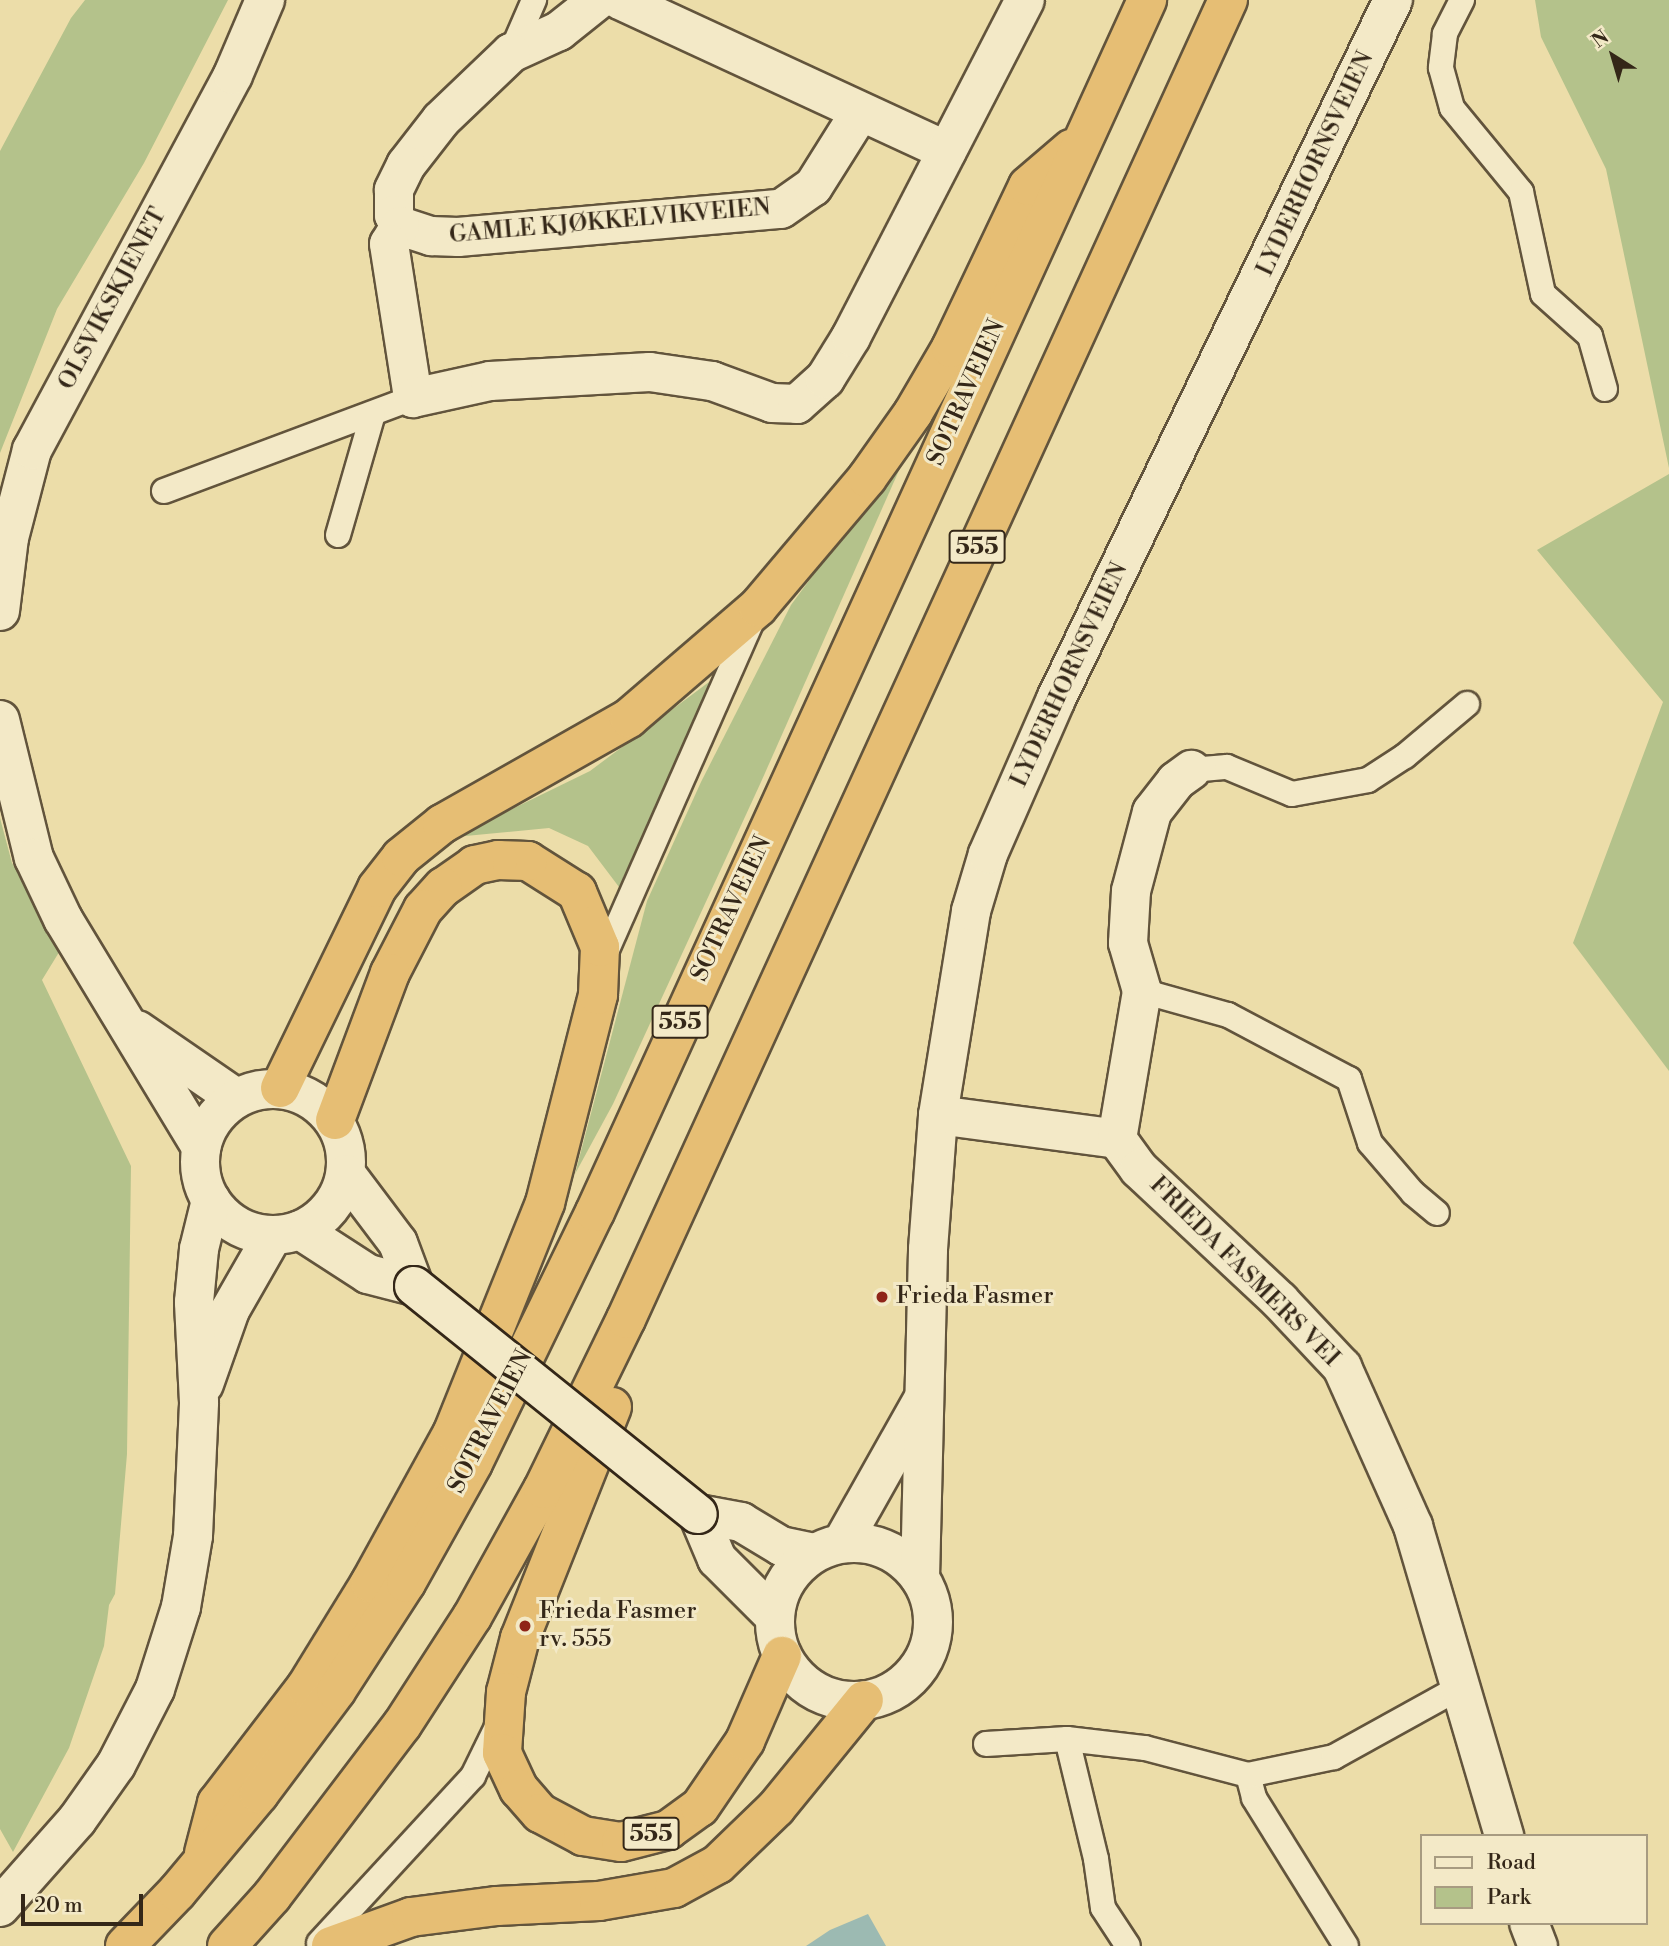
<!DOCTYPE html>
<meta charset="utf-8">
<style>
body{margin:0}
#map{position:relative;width:1669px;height:1946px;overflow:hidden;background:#ecdda9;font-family:"Libre Bodoni",serif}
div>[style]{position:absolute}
.green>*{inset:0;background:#b4c28b}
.water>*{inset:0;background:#9cbab2}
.roads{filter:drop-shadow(2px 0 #62543c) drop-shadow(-2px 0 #62543c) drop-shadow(0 2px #62543c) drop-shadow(0 -2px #62543c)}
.lane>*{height:24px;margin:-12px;padding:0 12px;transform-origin:12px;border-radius:12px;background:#f3e9c7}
.street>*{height:38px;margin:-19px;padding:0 19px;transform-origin:19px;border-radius:19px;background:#f3e9c7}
.secondary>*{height:38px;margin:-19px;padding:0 19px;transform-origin:19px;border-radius:19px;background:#f3e9c7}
.secondary>.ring{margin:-19px;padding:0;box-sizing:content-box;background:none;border:38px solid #f3e9c7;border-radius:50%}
.highway>*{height:38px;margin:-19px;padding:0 19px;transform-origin:19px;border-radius:19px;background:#e6be74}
.bridges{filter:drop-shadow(2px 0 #342718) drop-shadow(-2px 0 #342718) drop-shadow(0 2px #342718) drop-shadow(0 -2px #342718)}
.secondary-bridge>*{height:38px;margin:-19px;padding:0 19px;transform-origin:19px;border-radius:19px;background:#f3e9c7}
.dots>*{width:19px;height:19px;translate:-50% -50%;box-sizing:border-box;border:4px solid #f3e9c7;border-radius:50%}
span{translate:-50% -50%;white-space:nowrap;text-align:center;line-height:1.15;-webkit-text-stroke:6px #f3e9c7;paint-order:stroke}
.shield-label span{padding:2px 5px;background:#f3e9c7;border:2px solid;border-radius:5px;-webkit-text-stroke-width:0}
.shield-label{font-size:23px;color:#342718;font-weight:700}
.street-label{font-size:24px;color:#342718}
.poi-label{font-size:24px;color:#342718}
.left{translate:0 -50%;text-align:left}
.legend{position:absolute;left:1420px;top:1834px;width:228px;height:91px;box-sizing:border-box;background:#f3e9c7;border:2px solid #a79b81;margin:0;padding:9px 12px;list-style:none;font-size:21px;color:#342718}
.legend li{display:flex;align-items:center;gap:14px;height:35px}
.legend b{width:35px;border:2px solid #a79b81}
.north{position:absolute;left:1578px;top:21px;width:70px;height:70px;-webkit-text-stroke:5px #f3e9c7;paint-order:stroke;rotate:323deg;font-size:19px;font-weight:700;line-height:28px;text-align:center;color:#342718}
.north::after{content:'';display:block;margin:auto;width:24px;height:32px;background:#342718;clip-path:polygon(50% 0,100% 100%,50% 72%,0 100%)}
.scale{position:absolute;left:21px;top:1894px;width:122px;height:32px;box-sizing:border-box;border:4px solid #342718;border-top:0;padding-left:9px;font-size:21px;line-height:24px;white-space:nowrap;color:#342718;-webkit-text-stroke:5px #f3e9c7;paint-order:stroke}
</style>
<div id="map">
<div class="green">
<i style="clip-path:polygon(85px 0,228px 0,144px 163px,57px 309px,0 453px,0 151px,71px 18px)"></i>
<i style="clip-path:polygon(1535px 0,1669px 0,1669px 468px,1606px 169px,1541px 37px)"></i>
<i style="clip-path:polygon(912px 441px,761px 782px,613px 1104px,575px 1174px,647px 901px,701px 782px,791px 605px)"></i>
<i style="clip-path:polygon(1669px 474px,1669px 1071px,1573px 943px,1663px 702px,1537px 550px)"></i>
<i style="clip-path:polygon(713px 679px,619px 887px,588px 846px,549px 828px,455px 837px,590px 771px)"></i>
<i style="clip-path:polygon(0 818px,12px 863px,61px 949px,42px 980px,131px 1166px,127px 1454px,115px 1594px,109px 1605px,104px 1646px,69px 1748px,13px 1852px,0 1829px)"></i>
</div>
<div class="water">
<i style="clip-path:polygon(868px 1914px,886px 1946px,806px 1946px,830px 1930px)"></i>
</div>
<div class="roads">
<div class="lane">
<i style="left:1462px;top:0;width:38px;rotate:117deg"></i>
<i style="left:1445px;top:34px;width:34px;rotate:97deg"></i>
<i style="left:1441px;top:68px;width:41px;rotate:74.6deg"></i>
<i style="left:1452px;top:108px;width:109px;rotate:50.6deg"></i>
<i style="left:1521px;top:192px;width:104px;rotate:77.8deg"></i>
<i style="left:1543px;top:294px;width:63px;rotate:41.8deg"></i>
<i style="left:1590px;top:336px;width:55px;rotate:74.2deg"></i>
<i style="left:511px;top:53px;width:58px;rotate:-66.5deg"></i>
<i style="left:164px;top:491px;width:266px;rotate:-20.5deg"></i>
<i style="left:338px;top:535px;width:126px;rotate:-73.9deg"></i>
<i style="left:1191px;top:770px;width:36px;rotate:-5deg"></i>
<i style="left:1227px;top:767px;width:70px;rotate:22.6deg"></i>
<i style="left:1292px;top:794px;width:77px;rotate:-10.4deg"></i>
<i style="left:1368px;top:780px;width:44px;rotate:-33deg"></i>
<i style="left:1405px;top:756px;width:81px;rotate:-40deg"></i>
<i style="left:602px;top:961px;width:376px;rotate:-66.2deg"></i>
<i style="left:1142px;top:991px;width:89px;rotate:15.6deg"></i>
<i style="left:1228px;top:1015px;width:137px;rotate:27.9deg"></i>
<i style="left:1349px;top:1079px;width:67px;rotate:71.8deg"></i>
<i style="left:1370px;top:1143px;width:66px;rotate:49.3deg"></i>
<i style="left:1413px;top:1193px;width:31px;rotate:40deg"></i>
<i style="left:1067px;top:1739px;width:123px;rotate:76.4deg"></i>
<i style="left:1096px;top:1859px;width:49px;rotate:81.9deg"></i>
<i style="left:1103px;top:1908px;width:45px;rotate:56.7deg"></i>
<i style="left:986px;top:1744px;width:81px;rotate:-3.5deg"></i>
<i style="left:1067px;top:1739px;width:79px;rotate:6.6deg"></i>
<i style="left:1145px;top:1748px;width:106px;rotate:14.7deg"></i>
<i style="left:1248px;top:1775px;width:88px;rotate:-11.8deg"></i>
<i style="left:1334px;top:1757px;width:146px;rotate:-29deg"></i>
<i style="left:1248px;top:1775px;width:24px;rotate:75deg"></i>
<i style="left:1254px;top:1798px;width:174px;rotate:58.1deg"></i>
<i style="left:319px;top:1943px;width:227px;rotate:-47.3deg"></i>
<i style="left:473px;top:1776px;width:55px;rotate:-63.9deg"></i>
</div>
<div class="street">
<i style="left:598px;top:0;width:50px;rotate:141.5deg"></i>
<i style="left:559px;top:31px;width:53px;rotate:155.4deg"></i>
<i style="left:511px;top:53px;width:97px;rotate:136.3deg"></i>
<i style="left:441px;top:120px;width:57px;rotate:127.9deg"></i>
<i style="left:406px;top:165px;width:28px;rotate:116deg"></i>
<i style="left:394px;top:190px;width:25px;rotate:90deg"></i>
<i style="left:394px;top:215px;width:13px;rotate:61deg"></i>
<i style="left:400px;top:226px;width:33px;rotate:18deg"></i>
<i style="left:431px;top:236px;width:27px;rotate:2deg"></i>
<i style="left:458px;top:237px;width:324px;rotate:-5deg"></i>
<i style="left:781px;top:209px;width:39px;rotate:-35deg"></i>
<i style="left:813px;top:187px;width:86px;rotate:-57.8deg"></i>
<i style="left:620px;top:0;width:360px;rotate:24.8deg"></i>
<i style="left:400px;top:226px;width:21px;rotate:121deg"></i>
<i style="left:389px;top:244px;width:156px;rotate:81.1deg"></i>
<i style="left:413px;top:398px;width:79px;rotate:-12.4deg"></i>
<i style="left:490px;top:381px;width:160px;rotate:-3.2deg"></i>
<i style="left:650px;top:372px;width:63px;rotate:8.3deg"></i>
<i style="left:712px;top:381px;width:64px;rotate:20.1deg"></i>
<i style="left:772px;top:403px;width:25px;rotate:2deg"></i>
<i style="left:797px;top:404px;width:38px;rotate:-42deg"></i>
<i style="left:825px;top:379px;width:49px;rotate:-58.2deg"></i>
<i style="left:851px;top:337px;width:379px;rotate:-62.7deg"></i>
<i style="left:938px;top:1115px;width:181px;rotate:7.6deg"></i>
<i style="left:1117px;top:1139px;width:37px;rotate:54deg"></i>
<i style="left:1139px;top:1169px;width:193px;rotate:43.1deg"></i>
<i style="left:1280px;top:1301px;width:91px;rotate:46.8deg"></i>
<i style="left:1342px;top:1367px;width:174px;rotate:65.9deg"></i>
<i style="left:1413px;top:1526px;width:323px;rotate:73.6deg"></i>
<i style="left:1117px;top:1139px;width:150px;rotate:-80.4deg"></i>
<i style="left:1142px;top:991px;width:50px;rotate:-106.3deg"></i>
<i style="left:1128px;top:943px;width:52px;rotate:-86.7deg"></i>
<i style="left:1131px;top:891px;width:82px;rotate:-75.1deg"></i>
<i style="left:1152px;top:812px;width:39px;rotate:-52deg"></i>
<i style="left:1176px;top:781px;width:19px;rotate:-36deg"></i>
<i style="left:1529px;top:1923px;width:25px;rotate:69deg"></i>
</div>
<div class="secondary">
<i style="left:0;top:611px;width:74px;rotate:-83deg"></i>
<i style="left:9px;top:538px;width:91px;rotate:-75.4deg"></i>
<i style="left:32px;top:450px;width:425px;rotate:-61.8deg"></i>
<i style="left:233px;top:75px;width:82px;rotate:-66.9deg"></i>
<i style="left:0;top:720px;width:142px;rotate:76.2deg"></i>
<i style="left:34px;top:858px;width:68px;rotate:64.6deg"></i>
<i style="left:63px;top:919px;width:267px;rotate:58.8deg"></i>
<i style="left:137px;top:1030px;width:120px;rotate:34.5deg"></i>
<i class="ring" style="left:200px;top:1089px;width:108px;height:108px"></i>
<i style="left:346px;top:1174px;width:86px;rotate:53deg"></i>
<i style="left:398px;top:1243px;width:46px;rotate:69.6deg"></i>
<i style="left:300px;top:1230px;width:81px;rotate:32.9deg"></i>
<i style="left:368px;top:1274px;width:48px;rotate:14.6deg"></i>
<i style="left:204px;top:1384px;width:78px;rotate:-70.6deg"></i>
<i style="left:230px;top:1310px;width:86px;rotate:-60.2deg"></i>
<i style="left:698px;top:1514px;width:49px;rotate:67.1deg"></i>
<i style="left:717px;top:1559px;width:81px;rotate:45deg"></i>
<i style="left:698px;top:1514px;width:44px;rotate:10.5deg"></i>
<i style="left:741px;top:1522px;width:47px;rotate:31deg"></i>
<i style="left:781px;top:1546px;width:33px;rotate:12deg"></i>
<i style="left:842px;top:1543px;width:163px;rotate:-60.6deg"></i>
<i class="ring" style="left:775px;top:1543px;width:120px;height:120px"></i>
<i style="left:920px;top:1578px;width:329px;rotate:-88.6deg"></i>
<i style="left:928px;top:1249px;width:134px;rotate:-85.7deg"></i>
<i style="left:938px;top:1115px;width:207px;rotate:-80.8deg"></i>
<i style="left:971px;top:911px;width:59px;rotate:-73.4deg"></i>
<i style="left:988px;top:854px;width:169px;rotate:-66.3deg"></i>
<i style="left:1056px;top:699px;width:776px;rotate:-64.26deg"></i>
<i style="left:0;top:1907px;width:116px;rotate:-48.5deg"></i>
<i style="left:77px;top:1820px;width:67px;rotate:-54.7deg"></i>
<i style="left:116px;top:1765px;width:85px;rotate:-62.8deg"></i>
<i style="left:155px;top:1689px;width:86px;rotate:-72.4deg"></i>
<i style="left:181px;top:1607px;width:72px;rotate:-80.4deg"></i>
<i style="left:193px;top:1536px;width:134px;rotate:-87.4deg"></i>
<i style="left:199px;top:1402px;width:100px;rotate:-92.9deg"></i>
<i style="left:194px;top:1302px;width:53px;rotate:-84.6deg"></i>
<i style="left:199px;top:1249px;width:50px;rotate:-76.2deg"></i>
</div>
<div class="highway">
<i style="left:280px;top:1088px;width:222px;rotate:-64.1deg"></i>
<i style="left:377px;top:888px;width:39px;rotate:-52deg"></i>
<i style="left:401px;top:857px;width:53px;rotate:-38.8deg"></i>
<i style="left:442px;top:824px;width:215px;rotate:-29.5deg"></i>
<i style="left:629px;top:718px;width:170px;rotate:-40.7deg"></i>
<i style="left:758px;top:607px;width:169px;rotate:-49.8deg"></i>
<i style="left:867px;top:478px;width:80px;rotate:-54.7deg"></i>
<i style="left:913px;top:413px;width:75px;rotate:-59.7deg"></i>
<i style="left:951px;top:348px;width:179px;rotate:-64.6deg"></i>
<i style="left:1028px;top:186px;width:57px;rotate:-40.7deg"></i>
<i style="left:612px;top:1407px;width:249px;rotate:111.7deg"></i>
<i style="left:520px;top:1638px;width:56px;rotate:104.5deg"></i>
<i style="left:506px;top:1692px;width:61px;rotate:93.8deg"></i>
<i style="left:502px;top:1753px;width:40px;rotate:65deg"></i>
<i style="left:519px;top:1789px;width:32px;rotate:49deg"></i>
<i style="left:540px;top:1813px;width:49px;rotate:28.1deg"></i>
<i style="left:583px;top:1836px;width:38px;rotate:9deg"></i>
<i style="left:621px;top:1842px;width:49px;rotate:-14.3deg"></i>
<i style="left:668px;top:1830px;width:39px;rotate:-36deg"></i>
<i style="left:700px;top:1807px;width:80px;rotate:-55.7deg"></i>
<i style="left:745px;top:1741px;width:93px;rotate:-66.5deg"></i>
<i style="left:204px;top:1853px;width:52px;rotate:-75.4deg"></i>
<i style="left:217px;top:1803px;width:146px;rotate:-52.5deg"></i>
<i style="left:306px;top:1687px;width:122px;rotate:-58.4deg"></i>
<i style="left:370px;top:1583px;width:172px;rotate:-61.2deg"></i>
<i style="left:453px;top:1432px;width:247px;rotate:-68.1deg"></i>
<i style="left:545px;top:1203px;width:215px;rotate:-75.7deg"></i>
<i style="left:598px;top:995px;width:48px;rotate:-87.6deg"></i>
<i style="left:600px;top:947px;width:60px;rotate:-112.7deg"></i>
<i style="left:577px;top:892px;width:58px;rotate:-147.7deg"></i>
<i style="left:528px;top:861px;width:30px;rotate:-178deg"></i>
<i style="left:498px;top:860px;width:24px;rotate:168deg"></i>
<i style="left:475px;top:865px;width:39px;rotate:145deg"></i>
<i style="left:443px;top:887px;width:30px;rotate:132deg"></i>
<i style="left:423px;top:909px;width:72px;rotate:117.3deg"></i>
<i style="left:390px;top:973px;width:157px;rotate:110.5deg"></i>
<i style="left:125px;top:1946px;width:75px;rotate:-46.1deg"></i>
<i style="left:177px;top:1892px;width:128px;rotate:-50.1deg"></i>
<i style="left:259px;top:1794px;width:129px;rotate:-53.2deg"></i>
<i style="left:336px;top:1691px;width:129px;rotate:-57.1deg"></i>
<i style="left:406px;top:1583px;width:137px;rotate:-60.8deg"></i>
<i style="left:473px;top:1463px;width:279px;rotate:-64.1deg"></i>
<i style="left:595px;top:1212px;width:1332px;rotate:-65.51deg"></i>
<i style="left:227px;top:1946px;width:67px;rotate:-48deg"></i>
<i style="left:272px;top:1896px;width:215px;rotate:-52.8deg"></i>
<i style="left:402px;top:1725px;width:129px;rotate:-57.1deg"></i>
<i style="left:472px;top:1617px;width:146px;rotate:-61deg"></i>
<i style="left:543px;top:1489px;width:189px;rotate:-64deg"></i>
<i style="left:626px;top:1319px;width:1450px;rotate:-65.47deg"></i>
<i style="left:331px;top:1946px;width:85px;rotate:-19.9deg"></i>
<i style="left:411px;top:1917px;width:87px;rotate:-7.3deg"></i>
<i style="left:497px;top:1906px;width:102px;rotate:-2.8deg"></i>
<i style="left:599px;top:1901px;width:76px;rotate:-9.8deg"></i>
<i style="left:674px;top:1888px;width:50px;rotate:-28.6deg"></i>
<i style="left:718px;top:1864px;width:81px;rotate:-44deg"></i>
<i style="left:776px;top:1808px;width:139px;rotate:-50.8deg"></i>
</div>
</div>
<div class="bridges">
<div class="secondary-bridge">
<i style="left:414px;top:1286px;width:364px;rotate:38.8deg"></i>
</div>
</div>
<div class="dots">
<i style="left:882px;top:1297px;background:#8f2418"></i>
<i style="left:525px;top:1626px;background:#8f2418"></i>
</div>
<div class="shield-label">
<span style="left:977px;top:547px">555</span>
<span style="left:680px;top:1022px">555</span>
<span style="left:651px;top:1834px">555</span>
</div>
<div class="street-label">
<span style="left:1316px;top:164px;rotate:-65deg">LYDERHORNSVEIEN</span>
<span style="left:610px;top:222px;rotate:-5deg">GAMLE KJØKKELVIKVEIEN</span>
<span style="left:113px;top:299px;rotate:-62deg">OLSVIKSKJENET</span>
<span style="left:967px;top:393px;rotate:-66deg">SOTRAVEIEN</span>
<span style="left:1070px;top:675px;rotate:-65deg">LYDERHORNSVEIEN</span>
<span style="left:732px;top:909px;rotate:-65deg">SOTRAVEIEN</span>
<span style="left:1244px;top:1272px;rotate:45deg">FRIEDA FASMERS VEI</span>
<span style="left:491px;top:1422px;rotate:-63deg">SOTRAVEIEN</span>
</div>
<div class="poi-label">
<span class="left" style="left:896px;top:1297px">Frieda Fasmer</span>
<span class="left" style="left:539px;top:1626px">Frieda Fasmer<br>rv. 555</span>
</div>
<ul class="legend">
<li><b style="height:9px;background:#f3e9c7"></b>Road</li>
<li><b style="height:19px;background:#b4c28b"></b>Park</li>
</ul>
<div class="north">N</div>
<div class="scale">20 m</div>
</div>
